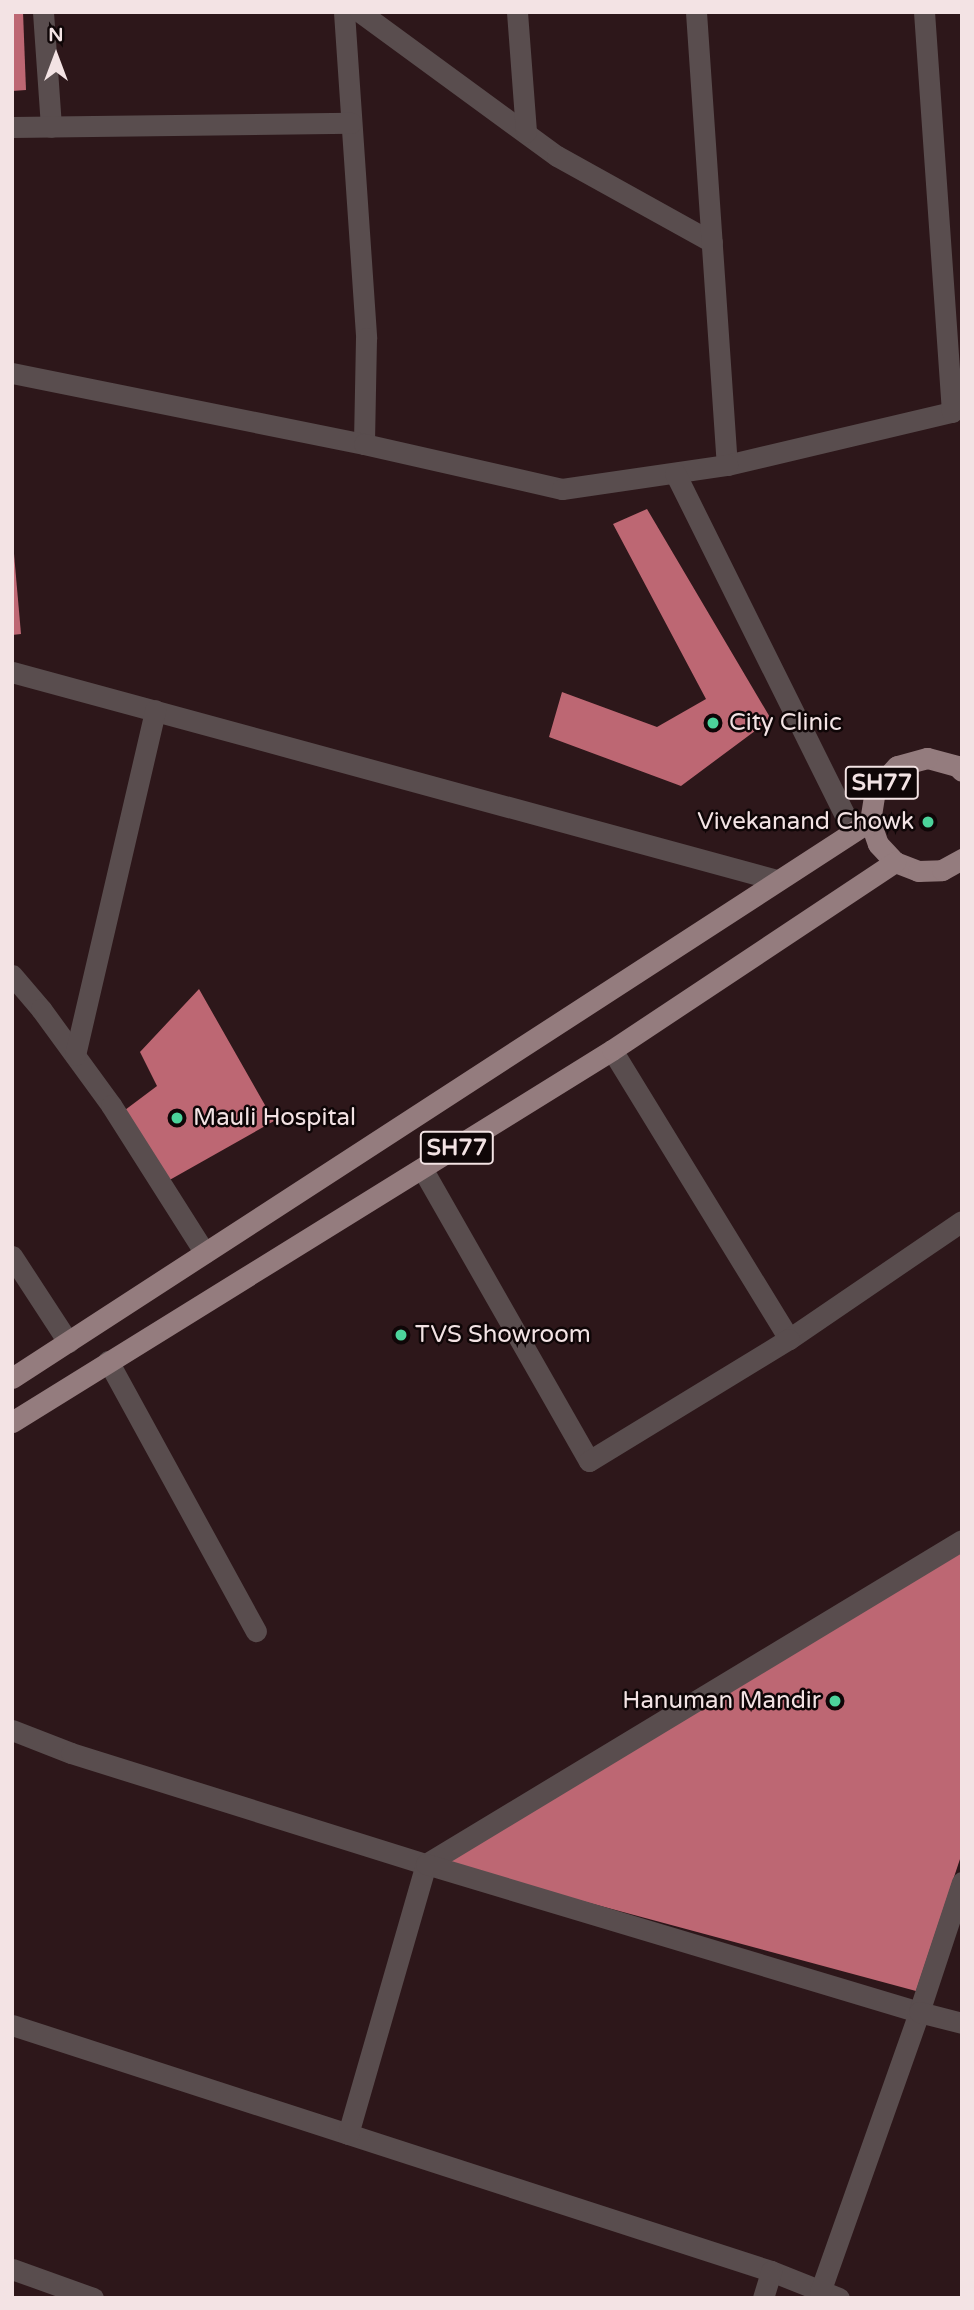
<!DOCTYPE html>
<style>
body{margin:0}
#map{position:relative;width:974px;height:2310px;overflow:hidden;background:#2d171a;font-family:"Varela Round",sans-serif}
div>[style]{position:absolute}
.building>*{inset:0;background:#bd6773}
.minor>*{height:21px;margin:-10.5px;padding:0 10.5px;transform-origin:10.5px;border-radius:10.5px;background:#594d4e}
.major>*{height:21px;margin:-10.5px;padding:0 10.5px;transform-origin:10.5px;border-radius:10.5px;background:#947c7e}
.dots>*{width:19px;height:19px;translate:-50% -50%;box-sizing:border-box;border:4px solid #0f0607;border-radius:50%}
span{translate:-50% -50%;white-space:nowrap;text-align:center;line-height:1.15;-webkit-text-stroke:5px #0f0607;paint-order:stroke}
.shield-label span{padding:2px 5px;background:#0f0607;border:2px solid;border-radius:5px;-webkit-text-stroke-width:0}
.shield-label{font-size:23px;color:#f3e3e4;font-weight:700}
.poi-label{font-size:24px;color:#f3e3e4}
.left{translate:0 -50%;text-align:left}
.right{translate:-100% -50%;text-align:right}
.frame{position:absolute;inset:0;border:14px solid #f3e3e4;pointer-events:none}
.north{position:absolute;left:21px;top:21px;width:70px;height:70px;-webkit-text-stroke:5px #0f0607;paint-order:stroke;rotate:0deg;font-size:19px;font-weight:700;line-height:28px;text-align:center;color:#f3e3e4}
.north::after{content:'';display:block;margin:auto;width:24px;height:32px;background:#f3e3e4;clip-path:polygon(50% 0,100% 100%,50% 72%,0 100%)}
</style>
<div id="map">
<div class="building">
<i style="clip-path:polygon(12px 12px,23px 12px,26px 90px,12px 91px)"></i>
<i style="clip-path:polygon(647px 509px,771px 719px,681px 786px,549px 737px,562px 692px,657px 727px,706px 699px,613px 524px)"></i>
<i style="clip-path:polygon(12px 531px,21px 634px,12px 635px)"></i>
<i style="clip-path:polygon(199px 989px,274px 1121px,166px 1182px,125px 1110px,157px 1086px,140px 1052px)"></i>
<i style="clip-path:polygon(962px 1550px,962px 1853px,916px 1991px,438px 1862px)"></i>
</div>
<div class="minor">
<i style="left:43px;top:12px;width:115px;rotate:86deg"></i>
<i style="left:344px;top:12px;width:327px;rotate:86.1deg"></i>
<i style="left:366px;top:338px;width:106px;rotate:91.1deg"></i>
<i style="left:360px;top:12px;width:244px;rotate:36.2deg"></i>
<i style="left:557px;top:156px;width:177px;rotate:29deg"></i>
<i style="left:517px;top:12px;width:120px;rotate:85.7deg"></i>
<i style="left:696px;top:12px;width:454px;rotate:86.1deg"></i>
<i style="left:727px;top:465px;width:231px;rotate:-13.3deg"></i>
<i style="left:952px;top:412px;width:401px;rotate:-94deg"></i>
<i style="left:12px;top:127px;width:339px;rotate:-0.7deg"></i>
<i style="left:12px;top:373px;width:359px;rotate:11.4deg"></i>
<i style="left:364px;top:444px;width:203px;rotate:12.8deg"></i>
<i style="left:562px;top:489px;width:167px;rotate:-8.3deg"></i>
<i style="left:675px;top:473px;width:400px;rotate:63.6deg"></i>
<i style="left:12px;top:672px;width:793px;rotate:15.21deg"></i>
<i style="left:12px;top:975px;width:45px;rotate:49.5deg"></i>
<i style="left:41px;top:1009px;width:119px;rotate:53.9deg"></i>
<i style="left:111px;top:1105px;width:175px;rotate:57.6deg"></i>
<i style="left:612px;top:1050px;width:339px;rotate:58.5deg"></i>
<i style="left:789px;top:1339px;width:209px;rotate:-34.3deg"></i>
<i style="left:75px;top:1055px;width:354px;rotate:-76.9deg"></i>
<i style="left:423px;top:1170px;width:335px;rotate:60.3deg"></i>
<i style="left:589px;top:1461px;width:234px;rotate:-31.4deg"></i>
<i style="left:12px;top:1256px;width:103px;rotate:56.9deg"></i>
<i style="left:108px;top:1361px;width:308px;rotate:61.3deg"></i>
<i style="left:12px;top:1730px;width:63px;rotate:21.3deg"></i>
<i style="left:71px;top:1753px;width:372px;rotate:17.4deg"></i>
<i style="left:426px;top:1864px;width:626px;rotate:-31.15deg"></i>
<i style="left:12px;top:2025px;width:798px;rotate:17.96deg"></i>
<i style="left:771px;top:2271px;width:73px;rotate:21.7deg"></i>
<i style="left:348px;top:2134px;width:281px;rotate:-73.9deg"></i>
<i style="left:426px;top:1864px;width:515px;rotate:16.71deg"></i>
<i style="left:919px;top:2012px;width:137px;rotate:-71.7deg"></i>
<i style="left:12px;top:2269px;width:86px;rotate:19.7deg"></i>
<i style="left:820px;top:2292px;width:297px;rotate:-70.5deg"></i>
<i style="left:919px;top:2012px;width:44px;rotate:14.3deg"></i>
<i style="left:763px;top:2298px;width:28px;rotate:-73deg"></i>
</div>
<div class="major">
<i style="left:962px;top:771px;width:7px;rotate:-135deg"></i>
<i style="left:957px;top:766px;width:31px;rotate:-165deg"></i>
<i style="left:927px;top:758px;width:31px;rotate:165deg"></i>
<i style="left:897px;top:766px;width:33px;rotate:133deg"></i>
<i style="left:875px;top:790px;width:31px;rotate:99deg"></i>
<i style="left:870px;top:821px;width:24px;rotate:71deg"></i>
<i style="left:878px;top:844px;width:25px;rotate:47deg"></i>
<i style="left:895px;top:862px;width:25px;rotate:21deg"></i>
<i style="left:918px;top:871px;width:24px;rotate:-2deg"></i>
<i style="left:942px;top:870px;width:23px;rotate:-29deg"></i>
<i style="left:12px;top:1378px;width:1023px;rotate:-32.99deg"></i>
<i style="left:12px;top:1422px;width:706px;rotate:-31.8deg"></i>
<i style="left:612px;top:1050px;width:340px;rotate:-33.6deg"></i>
</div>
<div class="dots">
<i style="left:713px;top:723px;background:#4cd39b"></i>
<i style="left:928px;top:822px;background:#4cd39b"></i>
<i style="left:177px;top:1118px;background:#4cd39b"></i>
<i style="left:401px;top:1335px;background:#4cd39b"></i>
<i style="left:835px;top:1701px;background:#4cd39b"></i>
</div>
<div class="shield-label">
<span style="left:882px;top:783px">SH77</span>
<span style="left:457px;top:1148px">SH77</span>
</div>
<div class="poi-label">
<span class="left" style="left:729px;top:723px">City Clinic</span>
<span class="right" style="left:914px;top:822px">Vivekanand Chowk</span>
<span class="left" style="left:193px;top:1118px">Mauli Hospital</span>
<span class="left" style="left:415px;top:1335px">TVS Showroom</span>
<span class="right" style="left:821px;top:1701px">Hanuman Mandir</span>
</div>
<div class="frame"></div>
<div class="north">N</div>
</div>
